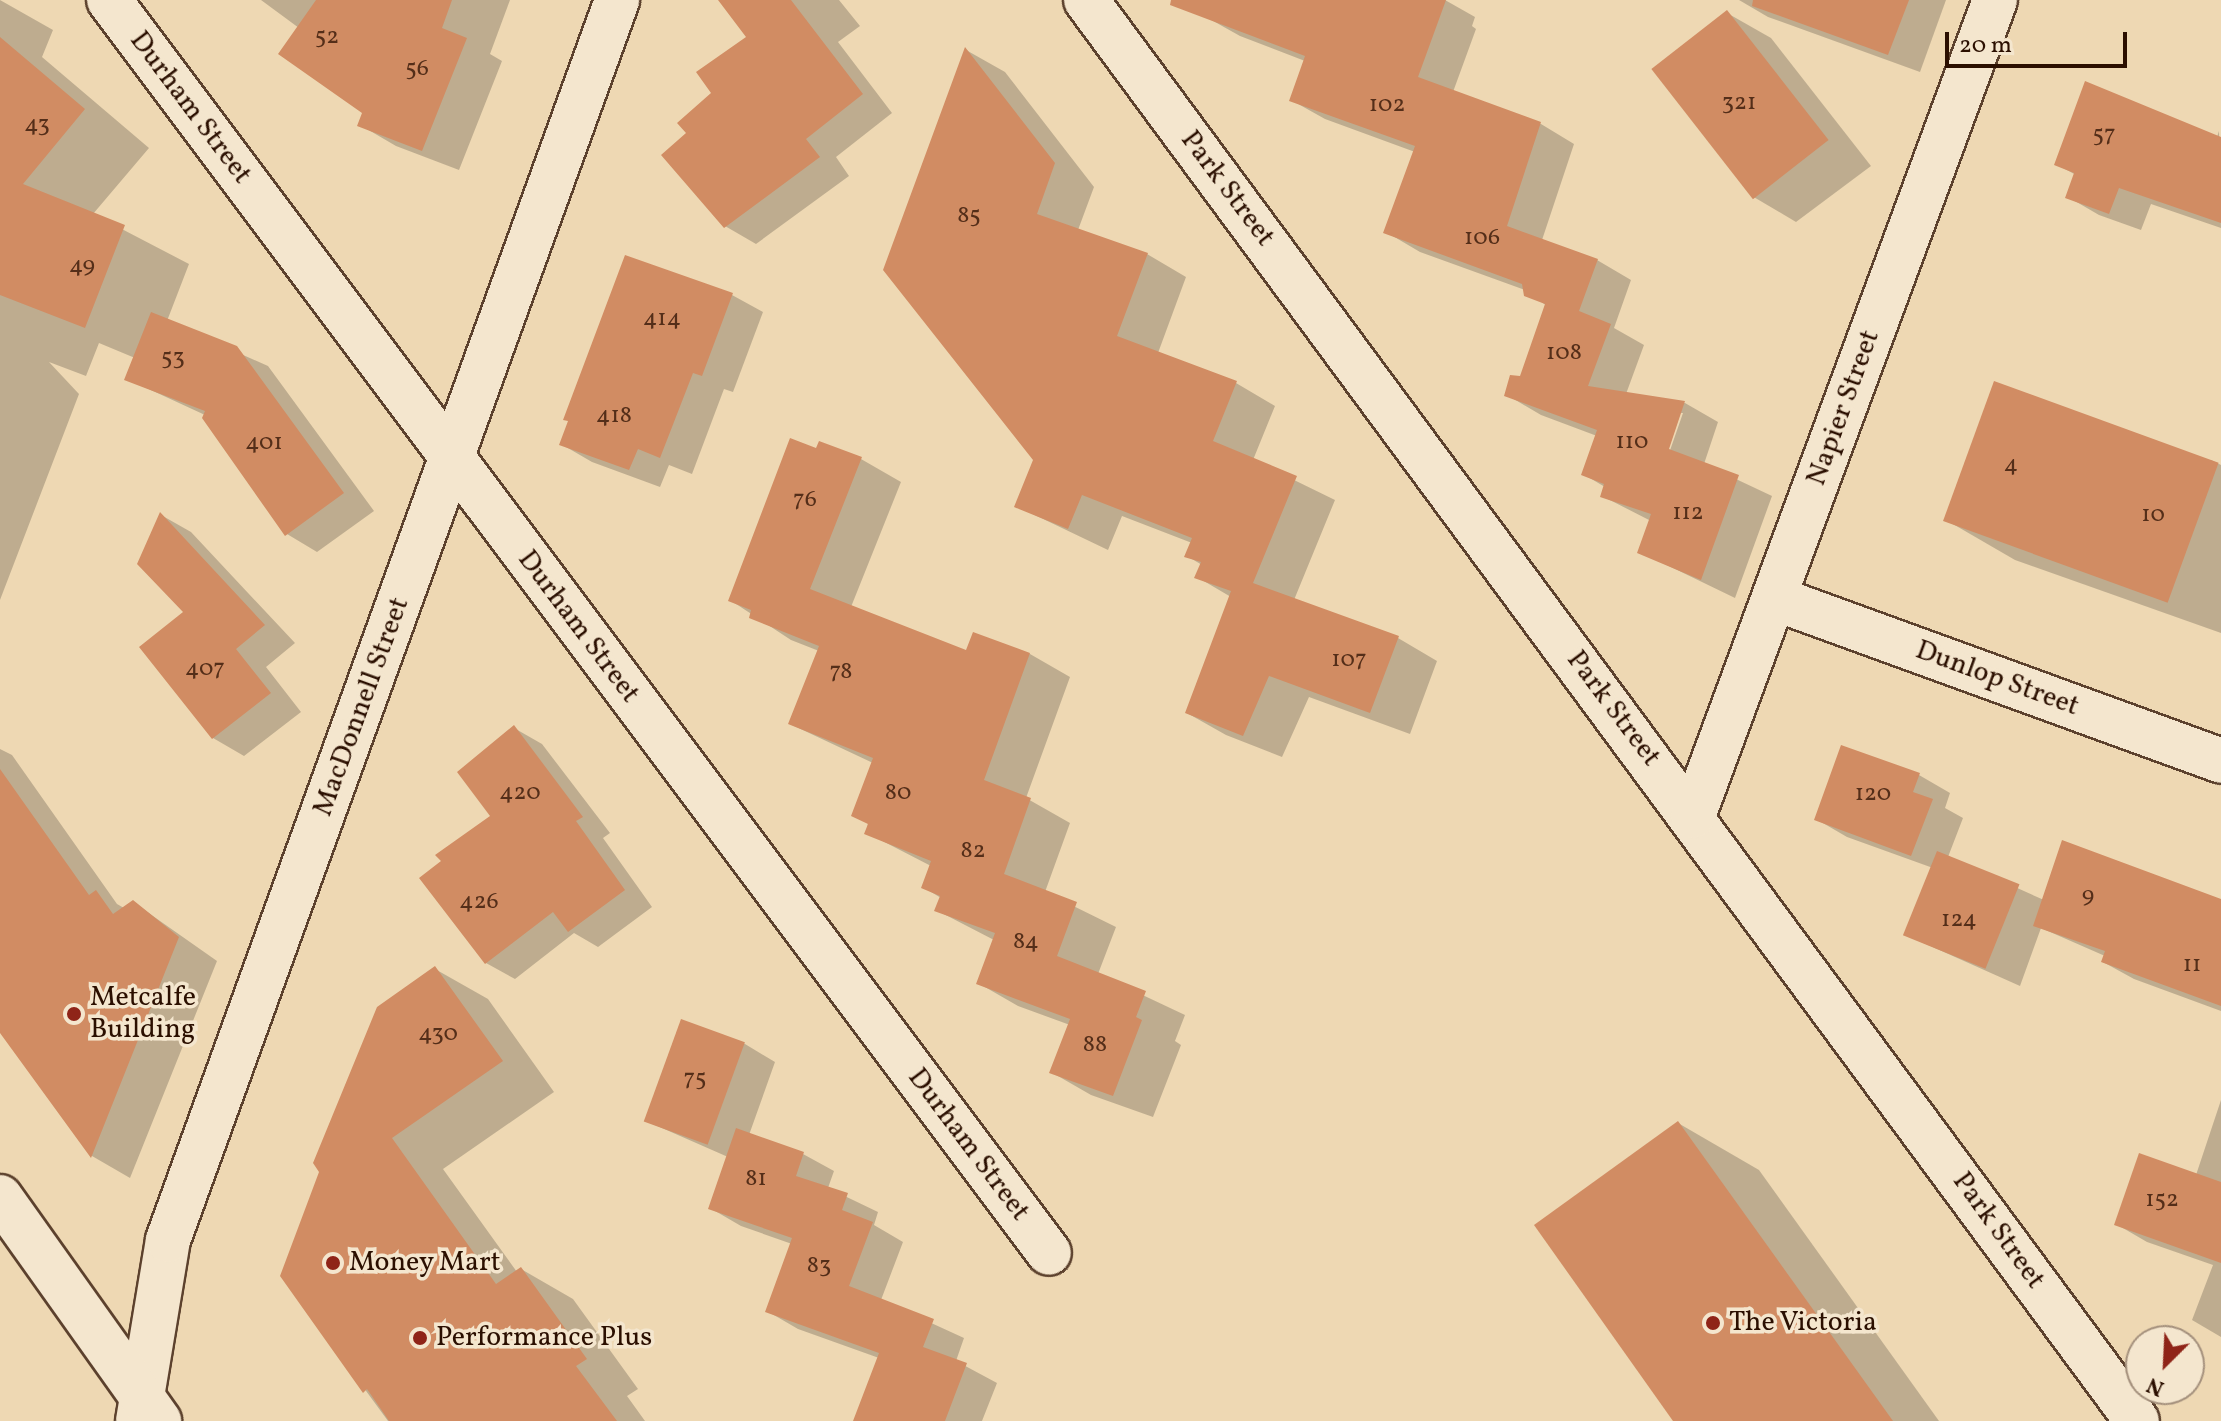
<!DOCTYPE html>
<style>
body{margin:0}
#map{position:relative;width:2221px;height:1421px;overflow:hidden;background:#eed8b3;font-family:Vollkorn,serif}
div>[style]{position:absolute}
.shadow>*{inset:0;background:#0003}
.building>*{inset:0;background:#d18c63;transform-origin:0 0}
.roads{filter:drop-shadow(2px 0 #5c412d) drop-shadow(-2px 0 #5c412d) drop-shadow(0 2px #5c412d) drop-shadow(0 -2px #5c412d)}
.street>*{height:44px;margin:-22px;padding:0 22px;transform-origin:22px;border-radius:22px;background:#f4e6ce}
.secondary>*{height:44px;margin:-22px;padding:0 22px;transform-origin:22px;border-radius:22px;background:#f4e6ce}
.dots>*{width:22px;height:22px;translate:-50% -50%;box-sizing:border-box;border:4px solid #f4e6ce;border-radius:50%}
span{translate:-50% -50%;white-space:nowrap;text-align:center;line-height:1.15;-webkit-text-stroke:7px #f4e6ce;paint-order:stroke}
.number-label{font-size:24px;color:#542e19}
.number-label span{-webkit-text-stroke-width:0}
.street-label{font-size:28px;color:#2b0f00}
.poi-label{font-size:28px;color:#2b0f00}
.left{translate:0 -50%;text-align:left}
.north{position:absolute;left:2125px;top:1325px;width:80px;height:80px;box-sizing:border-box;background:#f4e6ce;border:2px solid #a4907c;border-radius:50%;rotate:204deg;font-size:22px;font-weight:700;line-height:32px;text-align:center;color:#2b0f00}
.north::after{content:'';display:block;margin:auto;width:28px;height:36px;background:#8f2418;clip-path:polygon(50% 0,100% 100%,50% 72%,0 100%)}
.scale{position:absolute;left:1945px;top:32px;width:182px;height:36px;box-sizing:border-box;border:4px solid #2b0f00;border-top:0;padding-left:10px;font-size:24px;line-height:28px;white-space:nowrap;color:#2b0f00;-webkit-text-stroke:6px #f4e6ce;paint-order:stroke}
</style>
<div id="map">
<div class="shadow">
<i style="clip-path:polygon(0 0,53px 30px,42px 57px,149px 148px,93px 214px,189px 264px,167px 321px,268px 366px,374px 511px,317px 552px,287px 534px,205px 415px,127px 379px,135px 358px,99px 343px,86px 376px,49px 362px,79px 394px,0 600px)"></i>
<i style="clip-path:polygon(261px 0,510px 0,490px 54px,502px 61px,459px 170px,396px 146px,360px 125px,365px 112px,299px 28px)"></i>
<i style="clip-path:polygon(720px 0,839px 0,860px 26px,838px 42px,892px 113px,836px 157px,849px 176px,756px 244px,725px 226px,688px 134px,749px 37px)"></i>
<i style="clip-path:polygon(evenodd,1213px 0,1445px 0,1475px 17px,1472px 26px,1476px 29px,1453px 92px,1541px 124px,1574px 144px,1542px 240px,1597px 260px,1631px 280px,1614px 328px,1644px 345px,1626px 394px,1685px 403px,1718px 422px,1704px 464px,1772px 496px,1735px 598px,1640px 552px,1651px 521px,1602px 496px,1605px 487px,1583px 474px,1597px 436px,1541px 415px,1507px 395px,1521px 378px,1547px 306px,1525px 290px,1420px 252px,1386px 232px,1415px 152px,1325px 119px,1291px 100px,1305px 61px,1240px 36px,1206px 17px,1213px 0,1679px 413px,1683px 413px,1667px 459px,1663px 458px,1679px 413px)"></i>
<i style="clip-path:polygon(1739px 0,1946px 0,1920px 72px,1768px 17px)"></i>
<i style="clip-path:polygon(1727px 13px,1771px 38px,1871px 166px,1796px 222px,1752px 196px)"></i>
<i style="clip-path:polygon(966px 50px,1005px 72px,1094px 187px,1078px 230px,1147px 254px,1186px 277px,1158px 353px,1236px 383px,1275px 406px,1253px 460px,1335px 500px,1294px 600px,1398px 638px,1437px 661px,1410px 734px,1309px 697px,1282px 757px,1226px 735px,1187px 713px,1231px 597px,1197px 577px,1202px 565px,1187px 556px,1192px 543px,1122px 516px,1108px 550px,1016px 506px,1035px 460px)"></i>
<i style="clip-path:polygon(2219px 131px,2221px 228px,2151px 204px,2141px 230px,2099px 215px,2068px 197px,2076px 175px,2056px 164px,2217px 137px)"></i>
<i style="clip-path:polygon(732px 295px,763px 312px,733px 392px,724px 389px,692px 474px,669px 465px,660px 487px,592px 462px,561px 444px)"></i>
<i style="clip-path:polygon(817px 451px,861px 459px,901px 482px,851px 607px,967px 652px,974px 634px,1030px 654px,1070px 677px,1026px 798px,1070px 823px,1045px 892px,1116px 927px,1098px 974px,1185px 1015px,1175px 1041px,1181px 1045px,1153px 1117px,1091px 1095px,1051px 1072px,1070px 1025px,1018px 1006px,978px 983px,994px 940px,936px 910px,941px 898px,923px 887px,931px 866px,867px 833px,873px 763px,790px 724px,819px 651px,791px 640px,730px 600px)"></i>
<i style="clip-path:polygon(2211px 460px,2221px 465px,2221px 633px,2015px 560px,1946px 520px)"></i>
<i style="clip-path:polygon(161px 515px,191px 532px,295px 643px,266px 667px,301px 712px,244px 756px,213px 738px)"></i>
<i style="clip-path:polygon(514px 728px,542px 744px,610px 833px,603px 838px,652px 907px,598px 947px,574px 933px,515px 979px,486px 963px,493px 817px)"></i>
<i style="clip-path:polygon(1842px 747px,1919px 775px,1950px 793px,1945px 808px,1963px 818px,1948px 857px,2044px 900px,2221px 900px,2221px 1011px,2134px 979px,2103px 962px,2105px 956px,2041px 928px,2020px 986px,1908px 936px,1933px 868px,1847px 837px,1816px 819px)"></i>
<i style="clip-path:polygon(0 749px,12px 755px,117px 904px,124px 908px,133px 902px,217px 961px,130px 1178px,92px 1156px,0 1029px)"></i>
<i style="clip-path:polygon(435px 969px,488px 999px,554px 1092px,443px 1169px,517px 1272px,521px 1269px,573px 1299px,638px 1389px,627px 1396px,645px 1421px,388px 1421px,282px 1276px)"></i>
<i style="clip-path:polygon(682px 1022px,745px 1044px,775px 1062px,749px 1135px,803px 1154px,834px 1171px,828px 1188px,878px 1212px,874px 1225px,903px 1242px,881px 1300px,964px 1338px,956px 1361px,997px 1383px,982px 1421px,855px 1421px,879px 1358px,798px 1329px,767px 1311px,792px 1244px,741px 1226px,710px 1208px,728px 1157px,646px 1121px)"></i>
<i style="clip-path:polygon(2221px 1100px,2221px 1337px,2192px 1320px,2213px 1265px,2147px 1242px,2116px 1224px,2196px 1175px)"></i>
<i style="clip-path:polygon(1678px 1123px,1759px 1170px,1939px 1421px,1676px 1421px)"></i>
</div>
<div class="building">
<i style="clip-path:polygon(316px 0,452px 0,442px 28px,467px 38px,422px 151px,357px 126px,362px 113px,278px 54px)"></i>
<i style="clip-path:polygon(718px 0,791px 0,863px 94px,806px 139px,820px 157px,724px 228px,661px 155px,686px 133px,677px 123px,711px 93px,696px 72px,746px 37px)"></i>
<i style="clip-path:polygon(1171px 0,1446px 0,1418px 77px,1541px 122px,1507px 226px,1598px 259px,1579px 311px,1611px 324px,1588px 386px,1685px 401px,1669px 449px,1739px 475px,1701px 580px,1637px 553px,1651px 514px,1600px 497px,1604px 484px,1581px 475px,1597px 430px,1504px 396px,1510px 375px,1520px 376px,1545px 304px,1524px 296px,1522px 284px,1383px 233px,1415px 146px,1289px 101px,1305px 56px,1170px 5px)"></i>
<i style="clip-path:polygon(1753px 0,1909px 0,1888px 55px,1752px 6px)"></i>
<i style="left:1727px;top:10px;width:165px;height:96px;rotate:52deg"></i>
<i style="clip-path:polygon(0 37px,85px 109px,23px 184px,125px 225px,85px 328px,0 295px)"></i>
<i style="clip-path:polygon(965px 47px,1055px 163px,1037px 214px,1148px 253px,1117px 336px,1237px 381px,1213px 441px,1297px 476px,1253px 583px,1399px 636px,1370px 713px,1269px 676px,1243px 736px,1185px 713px,1231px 591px,1194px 578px,1201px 562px,1184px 557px,1192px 538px,1082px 495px,1068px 529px,1014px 507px,1033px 460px,883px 270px)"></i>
<i style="clip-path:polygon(2085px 81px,2221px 137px,2221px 223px,2119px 188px,2109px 214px,2065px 198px,2074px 173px,2054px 165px)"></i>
<i style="clip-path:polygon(625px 255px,733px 293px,702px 376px,693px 373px,660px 458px,638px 449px,629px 470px,559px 445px,568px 421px,563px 420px)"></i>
<i style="clip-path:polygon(151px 312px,237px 346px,344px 493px,285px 536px,202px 418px,205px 411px,124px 380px)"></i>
<i style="left:1994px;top:381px;width:239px;height:149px;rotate:20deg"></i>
<i style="clip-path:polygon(790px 438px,816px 448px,819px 441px,862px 457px,810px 589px,966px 650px,973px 632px,1030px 653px,984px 780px,1031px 798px,1004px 874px,1077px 902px,1057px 956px,1146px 991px,1136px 1017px,1142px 1020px,1113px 1096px,1049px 1073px,1070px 1019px,976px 984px,995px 933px,934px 911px,940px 896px,921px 888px,931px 861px,864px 834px,868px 824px,851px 816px,873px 758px,788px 724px,819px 646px,749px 618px,751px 610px,728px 601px)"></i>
<i style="clip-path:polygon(160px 512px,265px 625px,236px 649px,271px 693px,212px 739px,139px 647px,183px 612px,137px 564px)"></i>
<i style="clip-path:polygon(514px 725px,583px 817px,576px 821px,625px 890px,568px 932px,553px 912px,485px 964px,419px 878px,441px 861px,435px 855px,490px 816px,457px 772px)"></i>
<i style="clip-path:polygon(1841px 745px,1920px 773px,1913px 792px,1933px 799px,1911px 856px,1814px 820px)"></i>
<i style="clip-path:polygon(0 769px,89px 895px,96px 890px,113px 914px,133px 900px,179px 937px,91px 1158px,0 1033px)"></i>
<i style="clip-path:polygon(2062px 840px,2221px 899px,2221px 1006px,2101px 962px,2105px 951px,2033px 926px)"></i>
<i style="left:1937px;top:851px;width:89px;height:91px;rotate:22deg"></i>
<i style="clip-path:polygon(435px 966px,503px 1061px,392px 1138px,496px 1284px,521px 1267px,587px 1359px,576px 1366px,617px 1421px,389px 1421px,367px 1389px,363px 1393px,280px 1276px,319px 1172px,313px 1163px,377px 1007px)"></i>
<i style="left:681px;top:1019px;width:68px;height:109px;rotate:20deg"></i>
<i style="clip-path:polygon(1678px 1121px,1893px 1421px,1673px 1421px,1534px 1225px)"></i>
<i style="clip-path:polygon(736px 1128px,804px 1152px,796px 1176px,848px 1193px,842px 1210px,873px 1222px,849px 1286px,934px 1319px,923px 1347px,967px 1363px,945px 1421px,853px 1421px,879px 1353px,765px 1312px,792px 1238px,708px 1209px)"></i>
<i style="clip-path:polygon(2139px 1153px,2221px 1182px,2221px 1263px,2114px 1225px)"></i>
</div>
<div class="roads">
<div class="street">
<i style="left:109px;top:0;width:1566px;rotate:53.12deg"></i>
<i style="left:1086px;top:0;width:1767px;rotate:53.51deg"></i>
<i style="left:1774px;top:598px;width:476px;rotate:20deg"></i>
<i style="left:1693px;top:816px;width:870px;rotate:-69.69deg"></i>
<i style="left:138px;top:1421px;width:183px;rotate:-80.6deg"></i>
<i style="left:168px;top:1240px;width:1319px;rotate:-70.09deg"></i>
</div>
<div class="secondary">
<i style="left:0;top:1197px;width:275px;rotate:54.6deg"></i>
</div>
</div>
<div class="dots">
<i style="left:74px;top:1014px;background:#8f2418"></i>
<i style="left:333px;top:1263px;background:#8f2418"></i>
<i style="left:1713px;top:1323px;background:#8f2418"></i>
<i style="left:420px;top:1338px;background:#8f2418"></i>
</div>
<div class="number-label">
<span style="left:327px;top:38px">52</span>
<span style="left:417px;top:70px">56</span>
<span style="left:1739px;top:104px">321</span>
<span style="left:1387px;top:106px">102</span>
<span style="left:37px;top:126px">43</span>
<span style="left:2104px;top:136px">57</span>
<span style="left:969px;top:217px">85</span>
<span style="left:1482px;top:239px">106</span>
<span style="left:82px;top:267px">49</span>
<span style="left:662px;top:320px">414</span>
<span style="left:1564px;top:354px">108</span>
<span style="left:173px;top:359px">53</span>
<span style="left:614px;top:417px">418</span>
<span style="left:1632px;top:443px">110</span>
<span style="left:264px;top:444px">401</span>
<span style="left:2011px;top:466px">4</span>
<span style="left:805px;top:501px">76</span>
<span style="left:1688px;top:514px">112</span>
<span style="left:2153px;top:516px">10</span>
<span style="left:1349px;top:661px">107</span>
<span style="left:205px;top:670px">407</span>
<span style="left:841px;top:673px">78</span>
<span style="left:520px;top:794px">420</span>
<span style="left:898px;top:794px">80</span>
<span style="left:1873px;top:795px">120</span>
<span style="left:973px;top:852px">82</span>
<span style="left:2088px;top:897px">9</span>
<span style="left:479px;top:903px">426</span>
<span style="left:1959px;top:921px">124</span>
<span style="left:1026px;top:943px">84</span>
<span style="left:2192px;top:966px">11</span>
<span style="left:438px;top:1035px">430</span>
<span style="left:1095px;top:1046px">88</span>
<span style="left:695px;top:1080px">75</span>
<span style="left:756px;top:1180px">81</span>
<span style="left:2162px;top:1201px">152</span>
<span style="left:819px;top:1267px">83</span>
</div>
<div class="street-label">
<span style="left:190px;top:108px;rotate:53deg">Durham Street</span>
<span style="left:1227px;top:189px;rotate:53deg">Park Street</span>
<span style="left:1844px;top:408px;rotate:-70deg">Napier Street</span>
<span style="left:578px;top:627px;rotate:53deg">Durham Street</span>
<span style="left:1997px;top:679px;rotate:20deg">Dunlop Street</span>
<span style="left:362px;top:707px;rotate:-70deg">MacDonnell Street</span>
<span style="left:1613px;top:709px;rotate:53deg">Park Street</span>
<span style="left:968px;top:1145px;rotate:53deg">Durham Street</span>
<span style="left:1998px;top:1231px;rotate:54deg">Park Street</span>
</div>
<div class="poi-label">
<span class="left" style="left:90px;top:1014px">Metcalfe<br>Building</span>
<span class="left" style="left:349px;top:1263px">Money Mart</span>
<span class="left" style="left:1729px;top:1323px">The Victoria</span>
<span class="left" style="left:436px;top:1338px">Performance Plus</span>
</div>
<div class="north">N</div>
<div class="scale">20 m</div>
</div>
